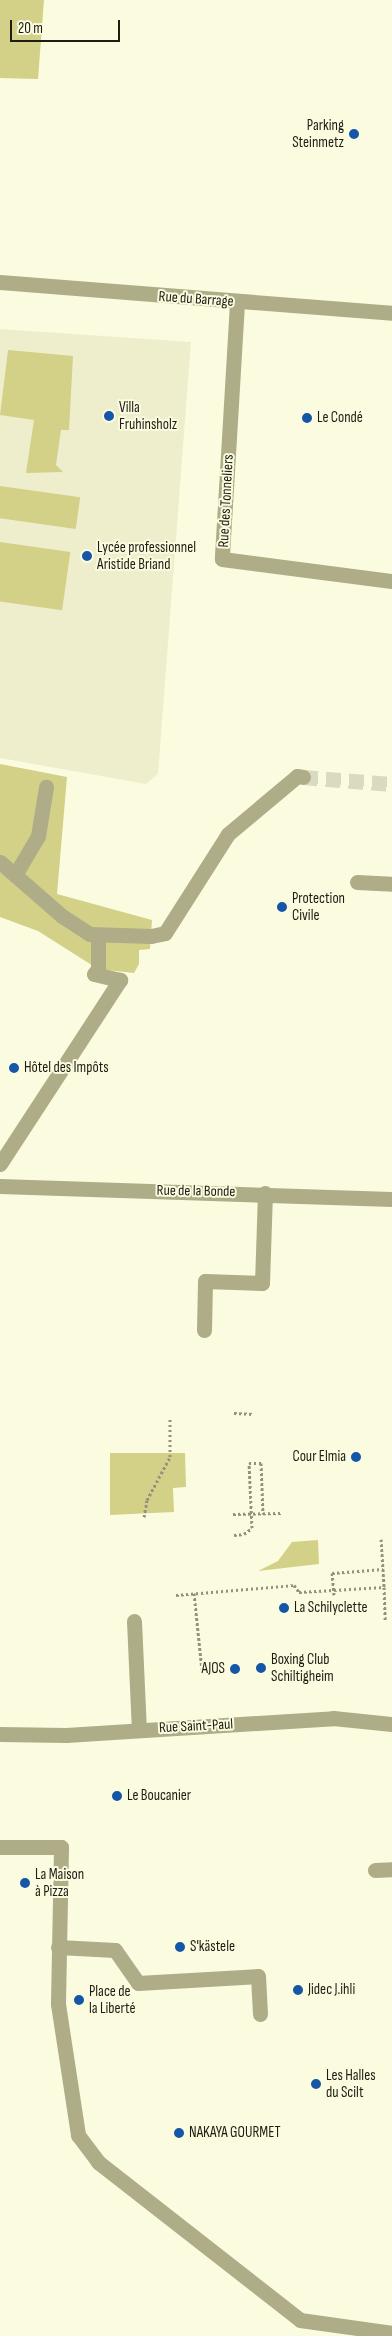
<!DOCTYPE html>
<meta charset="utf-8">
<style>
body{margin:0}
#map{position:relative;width:392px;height:2336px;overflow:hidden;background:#fbfbe0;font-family:"Sofia Sans Condensed",sans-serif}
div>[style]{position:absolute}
.built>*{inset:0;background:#efeecc}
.green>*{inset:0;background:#d3d088;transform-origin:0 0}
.pedestrian-tunnel>*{height:15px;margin-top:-7.5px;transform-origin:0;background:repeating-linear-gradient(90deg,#dadac1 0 15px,transparent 0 23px)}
.path>*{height:3px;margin-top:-1.5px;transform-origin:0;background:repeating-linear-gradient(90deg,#92927f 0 2.5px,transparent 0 5px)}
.service>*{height:15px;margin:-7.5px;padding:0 7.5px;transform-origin:7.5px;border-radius:7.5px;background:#aead87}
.pedestrian>*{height:15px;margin:-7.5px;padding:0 7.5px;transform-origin:7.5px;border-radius:7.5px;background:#aead87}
.minor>*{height:15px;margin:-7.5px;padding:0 7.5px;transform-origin:7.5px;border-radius:7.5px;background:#aead87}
.tertiary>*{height:15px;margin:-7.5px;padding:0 7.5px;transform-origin:7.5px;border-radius:7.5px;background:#aead87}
.dots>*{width:14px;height:14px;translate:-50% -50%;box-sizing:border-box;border:2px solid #fbfbe0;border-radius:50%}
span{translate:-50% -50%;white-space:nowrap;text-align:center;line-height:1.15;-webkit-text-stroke:4px #fbfbe0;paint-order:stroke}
.poi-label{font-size:15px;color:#1d1d13}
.right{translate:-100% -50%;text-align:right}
.left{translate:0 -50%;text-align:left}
.street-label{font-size:15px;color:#1d1d13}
.scale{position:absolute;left:10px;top:20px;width:110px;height:22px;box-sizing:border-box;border:2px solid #1d1d13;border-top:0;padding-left:6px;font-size:15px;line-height:18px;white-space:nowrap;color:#1d1d13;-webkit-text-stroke:4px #fbfbe0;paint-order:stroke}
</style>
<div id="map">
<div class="built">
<i style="clip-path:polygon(0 329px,191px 342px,158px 774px,146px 784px,0 758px)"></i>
</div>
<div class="green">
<i style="clip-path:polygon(0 0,44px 0,38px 79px,0 78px)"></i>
<i style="clip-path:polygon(8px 350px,73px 356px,69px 430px,61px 430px,56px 465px,63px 472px,26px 473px,34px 420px,0 415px)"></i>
<i style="left:0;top:486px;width:81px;height:32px;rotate:8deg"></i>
<i style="left:0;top:542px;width:71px;height:59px;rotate:8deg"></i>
<i style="clip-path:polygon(0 764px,67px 777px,57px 894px,152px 920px,150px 949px,139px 950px,139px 964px,134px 973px,98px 969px,38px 931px,0 917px)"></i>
<i style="clip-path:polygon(110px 1453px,185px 1453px,186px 1487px,173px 1488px,174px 1512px,110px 1515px)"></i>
<i style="clip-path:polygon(318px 1540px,319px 1564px,258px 1571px,278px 1561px,292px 1542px)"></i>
</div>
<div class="pedestrian-tunnel">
<i style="left:303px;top:777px;width:89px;rotate:4.5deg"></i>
</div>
<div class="path">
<i style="left:234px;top:1413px;width:19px;rotate:3deg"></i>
<i style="left:233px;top:1514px;width:49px;rotate:-1.2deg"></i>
<i style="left:144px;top:1517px;width:17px;rotate:-80deg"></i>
<i style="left:147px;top:1500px;width:49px;rotate:-61.9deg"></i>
<i style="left:170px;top:1457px;width:39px;rotate:-90deg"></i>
<i style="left:234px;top:1535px;width:10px;rotate:-6deg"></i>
<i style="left:244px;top:1534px;width:10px;rotate:-37deg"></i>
<i style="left:252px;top:1528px;width:65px;rotate:-92.6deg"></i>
<i style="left:249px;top:1463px;width:12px"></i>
<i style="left:261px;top:1463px;width:51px;rotate:87.8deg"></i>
<i style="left:381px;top:1539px;width:48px;rotate:86.4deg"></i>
<i style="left:194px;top:1593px;width:77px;rotate:84.1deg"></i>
<i style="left:202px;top:1670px;width:14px;rotate:-4deg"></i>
<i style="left:176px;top:1595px;width:118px;rotate:-4.8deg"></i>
<i style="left:294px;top:1585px;width:9px;rotate:54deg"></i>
<i style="left:299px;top:1592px;width:85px;rotate:-3.4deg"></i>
<i style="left:384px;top:1587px;width:34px;rotate:88deg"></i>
<i style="left:334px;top:1595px;width:22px;rotate:-95deg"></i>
<i style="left:332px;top:1573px;width:51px;rotate:-4.5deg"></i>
</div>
<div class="service">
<i style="left:357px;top:882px;width:35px;rotate:3deg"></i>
<i style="left:204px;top:1330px;width:49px;rotate:-88.8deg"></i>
<i style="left:205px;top:1281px;width:57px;rotate:2deg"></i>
<i style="left:262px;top:1283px;width:90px;rotate:-88.1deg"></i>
<i style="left:134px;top:1621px;width:109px;rotate:87.4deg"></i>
<i style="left:375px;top:1870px;width:17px;rotate:-3deg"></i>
<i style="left:58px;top:1947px;width:57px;rotate:3deg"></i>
<i style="left:115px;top:1950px;width:40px;rotate:55.1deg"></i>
<i style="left:138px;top:1983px;width:120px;rotate:-3.3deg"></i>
<i style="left:258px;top:1976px;width:38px;rotate:87deg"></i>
</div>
<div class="pedestrian">
<i style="left:0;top:862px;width:82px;rotate:41.1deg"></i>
<i style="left:62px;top:916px;width:33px;rotate:33deg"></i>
<i style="left:90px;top:934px;width:61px;rotate:1.9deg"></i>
<i style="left:151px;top:936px;width:14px;rotate:-12deg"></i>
<i style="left:165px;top:933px;width:117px;rotate:-57.5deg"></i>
<i style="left:228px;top:834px;width:90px;rotate:-40deg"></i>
<i style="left:297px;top:776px;width:6px;rotate:9deg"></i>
<i style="left:15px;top:875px;width:45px;rotate:-59.5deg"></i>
<i style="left:38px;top:836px;width:50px;rotate:-80.7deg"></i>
<i style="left:98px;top:936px;width:33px;rotate:90deg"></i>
<i style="left:98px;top:969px;width:6px;rotate:129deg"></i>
<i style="left:94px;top:974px;width:27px;rotate:13deg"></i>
</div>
<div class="minor">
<i style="left:237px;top:303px;width:256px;rotate:93.4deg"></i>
<i style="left:222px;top:559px;width:171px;rotate:7.4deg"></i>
<i style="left:0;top:1164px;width:220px;rotate:-56.9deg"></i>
<i style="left:0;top:1186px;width:392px;rotate:1.9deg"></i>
<i style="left:0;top:1734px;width:66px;rotate:0.9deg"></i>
<i style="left:66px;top:1735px;width:268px;rotate:-3.6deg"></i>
<i style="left:333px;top:1718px;width:59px;rotate:5.8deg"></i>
<i style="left:0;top:1847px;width:61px"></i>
<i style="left:61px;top:1847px;width:157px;rotate:91.1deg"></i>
<i style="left:58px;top:2004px;width:133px;rotate:81.3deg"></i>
<i style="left:78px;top:2135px;width:34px;rotate:53deg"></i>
<i style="left:98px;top:2162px;width:256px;rotate:38deg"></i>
<i style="left:300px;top:2320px;width:93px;rotate:8deg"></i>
</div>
<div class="tertiary">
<i style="left:0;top:282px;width:393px;rotate:4.5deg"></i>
</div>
<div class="dots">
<i style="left:354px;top:134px;background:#1556a6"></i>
<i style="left:109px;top:416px;background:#1556a6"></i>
<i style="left:307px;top:418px;background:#1556a6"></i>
<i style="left:87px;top:556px;background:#1556a6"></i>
<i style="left:282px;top:907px;background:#1556a6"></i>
<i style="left:14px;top:1068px;background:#1556a6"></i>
<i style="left:356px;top:1457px;background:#1556a6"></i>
<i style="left:284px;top:1608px;background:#1556a6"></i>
<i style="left:261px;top:1668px;background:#1556a6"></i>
<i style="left:235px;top:1669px;background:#1556a6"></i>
<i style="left:117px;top:1796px;background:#1556a6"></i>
<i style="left:25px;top:1883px;background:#1556a6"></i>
<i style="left:180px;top:1947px;background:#1556a6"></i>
<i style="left:298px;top:1990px;background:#1556a6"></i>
<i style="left:79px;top:2000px;background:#1556a6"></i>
<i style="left:316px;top:2084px;background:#1556a6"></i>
<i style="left:179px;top:2133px;background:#1556a6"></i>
</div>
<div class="poi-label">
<span class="right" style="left:344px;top:134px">Parking<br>Steinmetz</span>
<span class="left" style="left:119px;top:416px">Villa<br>Fruhinsholz</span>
<span class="left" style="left:317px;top:418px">Le Condé</span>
<span class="left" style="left:97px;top:556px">Lycée professionnel<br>Aristide Briand</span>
<span class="left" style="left:292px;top:907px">Protection<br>Civile</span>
<span class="left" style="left:24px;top:1068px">Hôtel des Impôts</span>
<span class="right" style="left:346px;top:1457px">Cour Elmia</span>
<span class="left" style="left:294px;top:1608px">La Schilyclette</span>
<span class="left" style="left:271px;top:1668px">Boxing Club<br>Schiltigheim</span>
<span class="right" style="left:225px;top:1669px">AJOS</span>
<span class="left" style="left:127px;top:1796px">Le Boucanier</span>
<span class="left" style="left:35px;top:1883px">La Maison<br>à Pizza</span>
<span class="left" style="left:190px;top:1947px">S'kästele</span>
<span class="left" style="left:308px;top:1990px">Jidec J.ihli</span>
<span class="left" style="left:89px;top:2000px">Place de<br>la Liberté</span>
<span class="left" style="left:326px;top:2084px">Les Halles<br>du Scilt</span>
<span class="left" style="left:189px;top:2133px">NAKAYA GOURMET</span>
</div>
<div class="street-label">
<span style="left:196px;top:299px;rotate:4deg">Rue du Barrage</span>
<span style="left:226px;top:501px;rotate:-87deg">Rue des Tonneliers</span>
<span style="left:196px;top:1191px;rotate:1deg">Rue de la Bonde</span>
<span style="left:196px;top:1726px;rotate:-3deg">Rue Saint-Paul</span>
</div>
<div class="scale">20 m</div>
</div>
